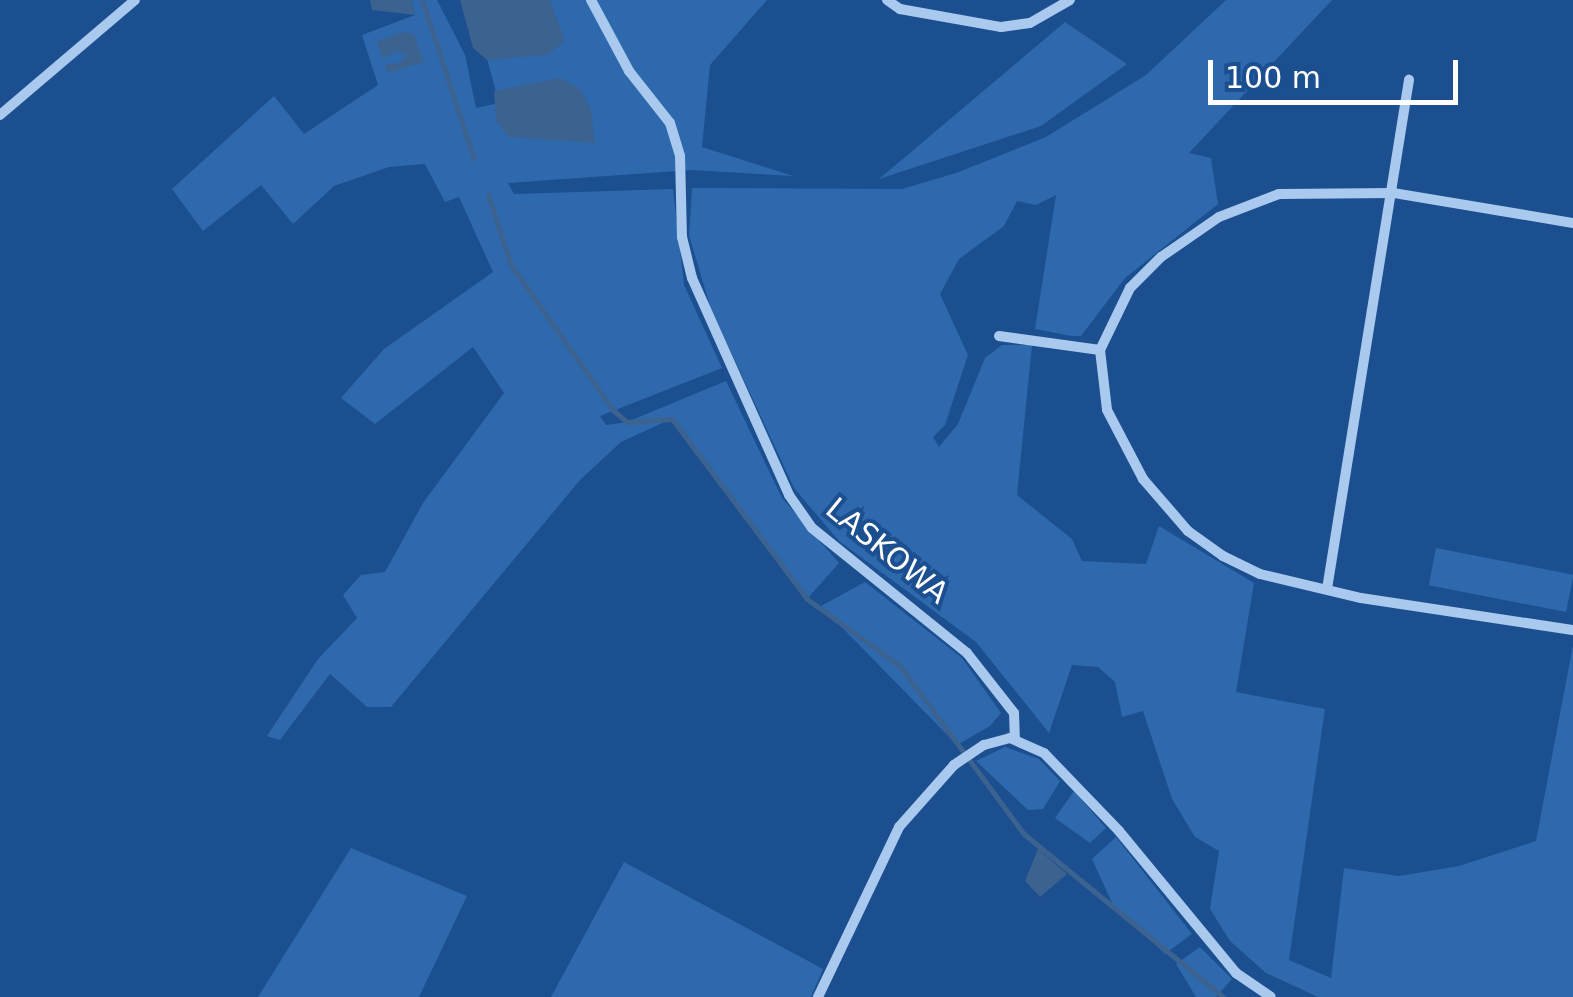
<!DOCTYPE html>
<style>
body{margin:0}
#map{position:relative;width:1573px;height:997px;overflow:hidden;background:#1b4f8f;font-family:"DejaVu Sans",sans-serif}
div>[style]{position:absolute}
.green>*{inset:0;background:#2e69ad;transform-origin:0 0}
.water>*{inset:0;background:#3c6290}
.stream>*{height:5px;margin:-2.5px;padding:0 2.5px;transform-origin:2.5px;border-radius:2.5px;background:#3c6290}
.street>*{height:10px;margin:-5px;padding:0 5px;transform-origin:5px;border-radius:5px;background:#a9c9ee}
span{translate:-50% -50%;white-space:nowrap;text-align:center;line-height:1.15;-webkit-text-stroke:8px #1b4f8f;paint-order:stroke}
.street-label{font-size:30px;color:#fff}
.scale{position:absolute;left:1208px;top:60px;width:250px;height:45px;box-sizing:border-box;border:5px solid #fff;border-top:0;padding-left:12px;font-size:30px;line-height:35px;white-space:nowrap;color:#fff;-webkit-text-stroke:8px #1b4f8f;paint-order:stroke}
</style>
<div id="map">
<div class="green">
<i style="clip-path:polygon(411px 0,437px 0,465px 55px,476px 108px,499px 103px,471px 0,767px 0,710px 65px,702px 147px,793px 176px,691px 170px,508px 183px,514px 194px,673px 189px,684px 285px,722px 368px,600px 416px,606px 425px,627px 422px,726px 381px,782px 498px,839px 563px,807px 599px,671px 419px,621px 442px,580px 480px,391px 707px,367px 707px,330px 674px,280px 740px,267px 736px,318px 659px,357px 618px,343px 595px,361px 575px,385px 572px,423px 503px,504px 393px,473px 347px,375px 424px,341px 398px,384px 349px,493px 272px,459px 197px,445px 202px,425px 164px,389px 167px,334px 186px,293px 224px,261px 185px,203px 231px,172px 189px,274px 96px,304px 134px,378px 85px,362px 35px,415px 15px)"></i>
<i style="clip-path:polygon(1226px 0,1332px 0,1189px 153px,1211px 158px,1218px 204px,1125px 278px,1081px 336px,1071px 336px,1035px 329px,1056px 195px,1036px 205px,1017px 201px,1004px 226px,959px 259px,940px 294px,968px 355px,945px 425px,933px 437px,939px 447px,958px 424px,985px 358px,1002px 345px,1032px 345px,1017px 495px,1072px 539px,1082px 561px,1146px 564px,1159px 526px,1254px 583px,1236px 692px,1325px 709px,1289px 960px,1331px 978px,1344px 868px,1399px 876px,1459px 866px,1536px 841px,1573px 645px,1573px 997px,1318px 997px,1266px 973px,1230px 941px,1210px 909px,1219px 851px,1195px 837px,1172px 799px,1143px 711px,1122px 717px,1115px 682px,1098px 667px,1072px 665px,1049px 733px,976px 642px,839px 541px,794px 488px,711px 309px,689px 235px,692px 188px,902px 189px,956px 173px,1046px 137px,1146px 75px)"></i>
<i style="clip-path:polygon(1065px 22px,1127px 64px,1041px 126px,879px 179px)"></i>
<i style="left:1436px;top:548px;width:140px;height:38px;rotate:11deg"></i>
<i style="clip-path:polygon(865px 582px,962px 658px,1001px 713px,990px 726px,957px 745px,821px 606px)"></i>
<i style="clip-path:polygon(1005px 747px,1039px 759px,1060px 781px,1043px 809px,1028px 810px,976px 761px)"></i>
<i style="clip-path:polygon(1074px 791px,1106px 828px,1090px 843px,1055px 818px)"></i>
<i style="clip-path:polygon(1116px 837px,1192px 934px,1165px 954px,1113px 905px,1092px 859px)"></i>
<i style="clip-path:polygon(351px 848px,467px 896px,419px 997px,258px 997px)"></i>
<i style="clip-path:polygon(624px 862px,823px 969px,811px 997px,551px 997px)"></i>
<i style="clip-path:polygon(1200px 947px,1232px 979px,1216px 997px,1196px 997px,1176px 964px)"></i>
</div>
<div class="water">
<i style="clip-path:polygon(370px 0,411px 0,415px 15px,372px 10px)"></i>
<i style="clip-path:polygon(460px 0,550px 0,565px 41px,547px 55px,487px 60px,473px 48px)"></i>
<i style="clip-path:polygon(402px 32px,414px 34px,424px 62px,388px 73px,385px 64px,400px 63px,407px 54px,395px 51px,383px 59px,377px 42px)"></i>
<i style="clip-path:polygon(560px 78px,580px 89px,591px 110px,595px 143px,509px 137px,496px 121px,494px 91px)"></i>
<i style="clip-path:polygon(1038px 849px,1067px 874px,1040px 897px,1025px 881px)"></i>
</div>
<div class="stream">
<i style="left:422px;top:0;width:167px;rotate:71.9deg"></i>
<i style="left:488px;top:195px;width:74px;rotate:71.8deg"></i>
<i style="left:511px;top:265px;width:177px;rotate:54.9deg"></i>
<i style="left:613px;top:410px;width:18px;rotate:41deg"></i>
<i style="left:627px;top:422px;width:45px;rotate:-3.8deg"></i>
<i style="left:672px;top:419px;width:225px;rotate:53.1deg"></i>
<i style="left:807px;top:599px;width:115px;rotate:35.8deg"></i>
<i style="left:900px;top:666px;width:209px;rotate:53.6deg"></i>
<i style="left:1024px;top:834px;width:257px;rotate:39.3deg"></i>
</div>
<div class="street">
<i style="left:591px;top:0;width:81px;rotate:61.8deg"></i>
<i style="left:629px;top:71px;width:66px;rotate:51.7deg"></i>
<i style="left:670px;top:123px;width:34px;rotate:73deg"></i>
<i style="left:680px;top:156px;width:81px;rotate:88.6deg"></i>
<i style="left:682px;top:237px;width:42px;rotate:76.3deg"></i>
<i style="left:692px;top:278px;width:238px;rotate:65.9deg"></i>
<i style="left:789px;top:495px;width:40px;rotate:55.1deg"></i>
<i style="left:812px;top:528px;width:199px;rotate:38.9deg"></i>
<i style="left:967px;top:653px;width:76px;rotate:51.9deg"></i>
<i style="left:1014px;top:713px;width:26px;rotate:88deg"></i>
<i style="left:887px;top:0;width:16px;rotate:35deg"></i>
<i style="left:900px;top:9px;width:103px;rotate:10.1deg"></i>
<i style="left:1001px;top:27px;width:29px;rotate:-8deg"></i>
<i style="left:1030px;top:23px;width:46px;rotate:-29.9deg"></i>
<i style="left:0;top:115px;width:177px;rotate:-40.4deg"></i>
<i style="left:1573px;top:223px;width:181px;rotate:-170.5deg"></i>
<i style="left:1394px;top:193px;width:115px;rotate:179.5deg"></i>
<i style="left:1279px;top:194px;width:64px;rotate:159deg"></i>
<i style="left:1219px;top:217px;width:70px;rotate:145.4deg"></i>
<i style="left:1161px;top:257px;width:44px;rotate:135deg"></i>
<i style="left:1130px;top:288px;width:69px;rotate:115.8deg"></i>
<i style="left:1100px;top:350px;width:60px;rotate:83.3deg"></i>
<i style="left:1107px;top:410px;width:78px;rotate:62.4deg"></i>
<i style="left:1143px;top:479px;width:69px;rotate:49.1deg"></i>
<i style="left:1188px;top:531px;width:43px;rotate:35.5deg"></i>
<i style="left:1223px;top:556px;width:41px;rotate:25.9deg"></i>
<i style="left:1260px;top:574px;width:104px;rotate:13.4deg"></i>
<i style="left:1361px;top:598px;width:214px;rotate:8.6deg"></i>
<i style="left:999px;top:336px;width:102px;rotate:7.9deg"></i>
<i style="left:1327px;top:589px;width:516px;rotate:-80.85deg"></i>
<i style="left:818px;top:997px;width:188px;rotate:-64.5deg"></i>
<i style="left:899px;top:827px;width:83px;rotate:-48.4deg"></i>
<i style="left:954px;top:765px;width:36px;rotate:-34deg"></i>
<i style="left:984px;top:745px;width:27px;rotate:-15deg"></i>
<i style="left:1010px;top:738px;width:37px;rotate:24deg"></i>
<i style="left:1044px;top:753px;width:108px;rotate:46.1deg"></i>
<i style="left:1119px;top:831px;width:184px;rotate:50.5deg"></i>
<i style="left:1236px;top:973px;width:42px;rotate:34.4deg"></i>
</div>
<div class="street-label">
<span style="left:887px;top:551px;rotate:39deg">LASKOWA</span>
</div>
<div class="scale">100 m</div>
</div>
